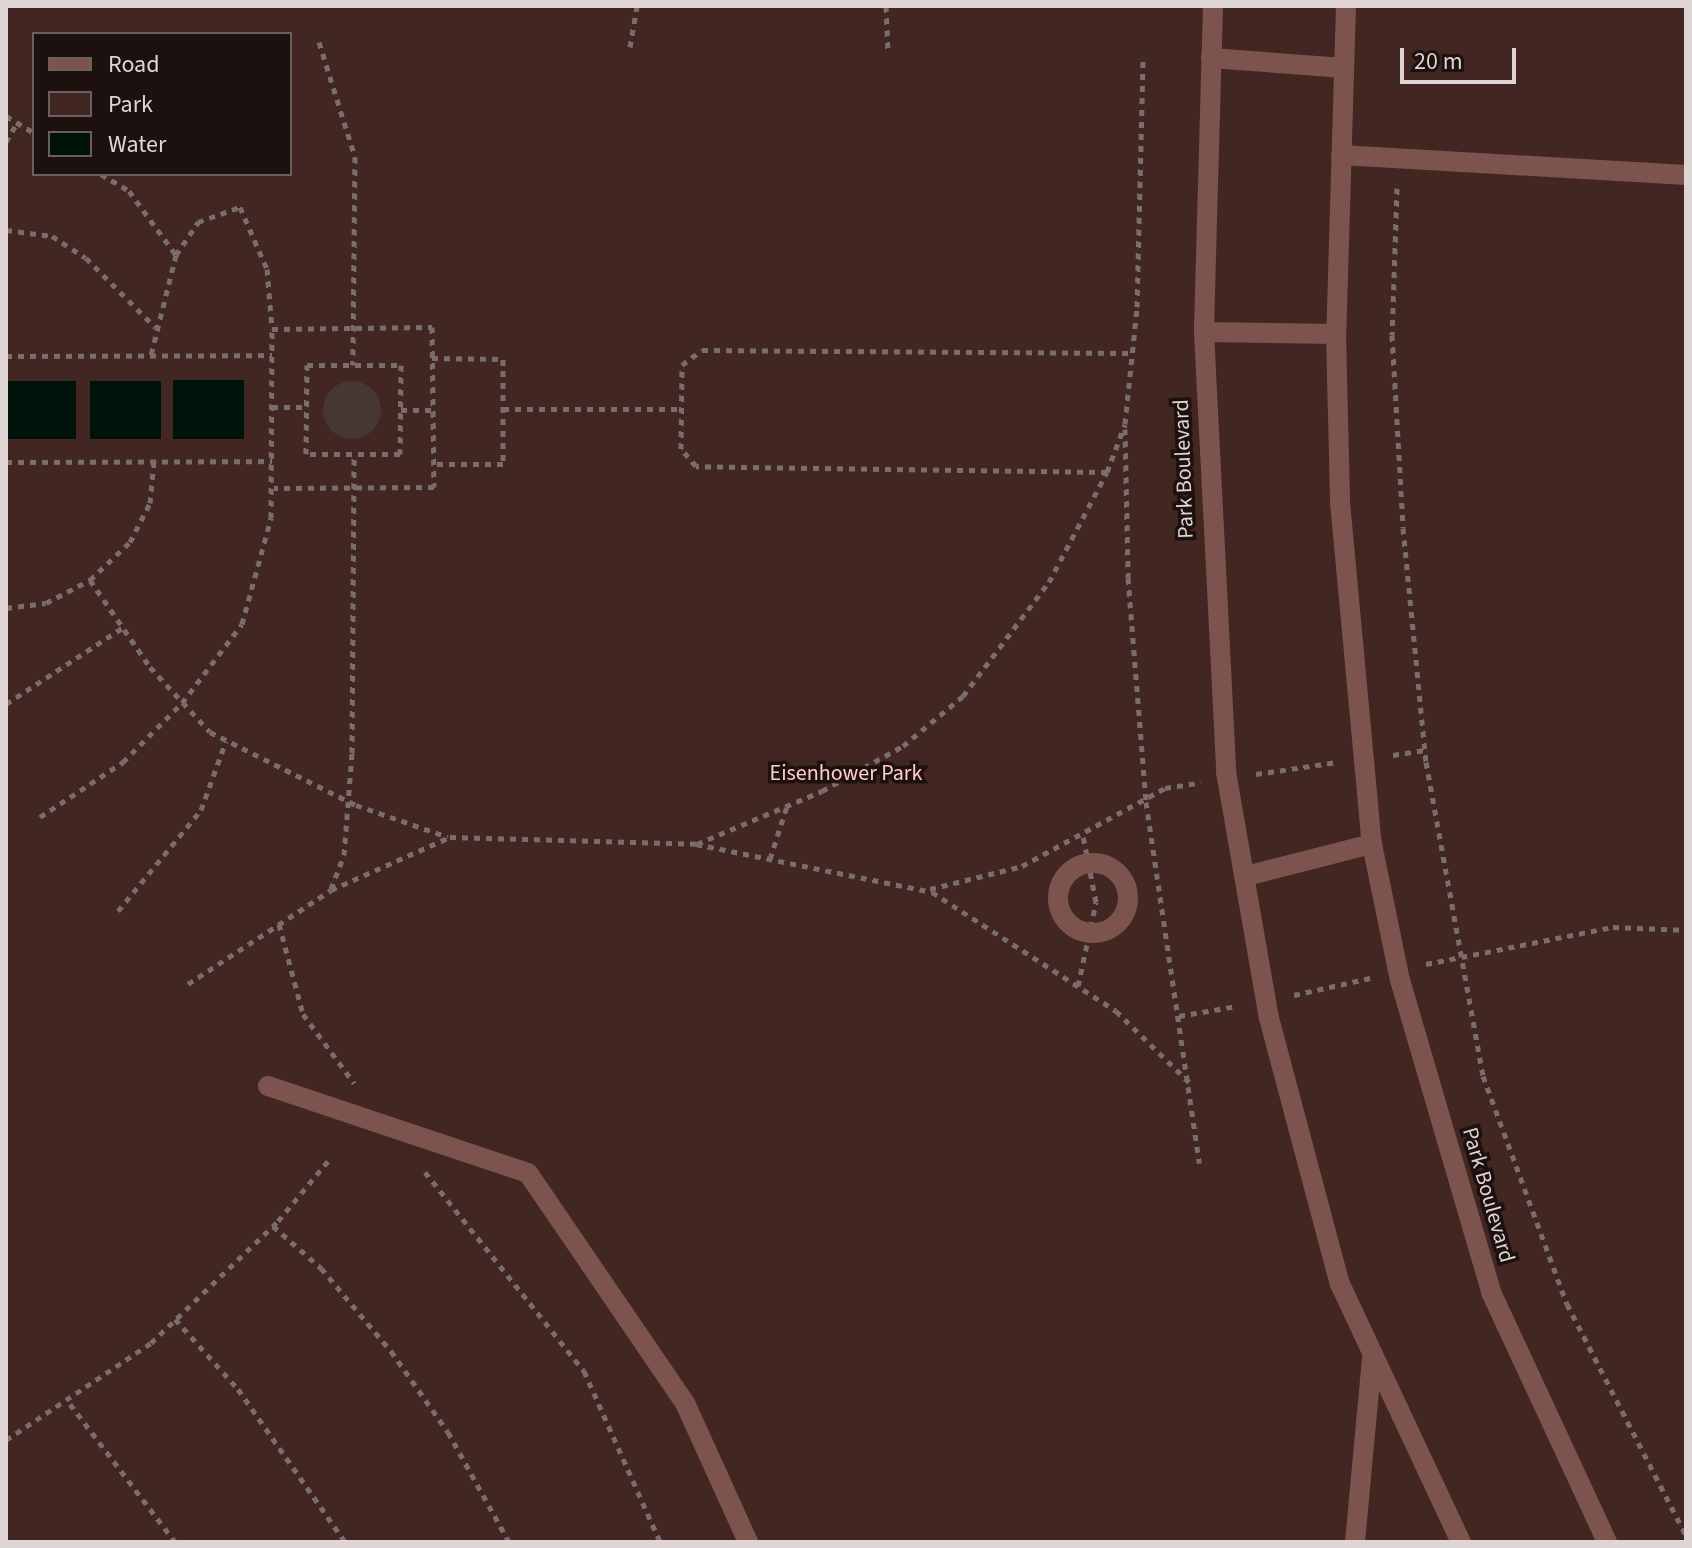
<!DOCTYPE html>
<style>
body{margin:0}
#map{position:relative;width:1692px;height:1548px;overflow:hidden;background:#271a18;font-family:"Source Sans 3",sans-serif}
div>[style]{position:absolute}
.green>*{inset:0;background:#422622}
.water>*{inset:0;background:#00130b;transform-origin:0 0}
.building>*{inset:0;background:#463735}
.round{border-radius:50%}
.path>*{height:5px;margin-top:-2.5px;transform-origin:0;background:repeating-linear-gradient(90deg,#7a6e6d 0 6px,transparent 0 12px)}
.service>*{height:20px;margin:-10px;padding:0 10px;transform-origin:10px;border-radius:10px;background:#7d534d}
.pedestrian>*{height:20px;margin:-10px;padding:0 10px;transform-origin:10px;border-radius:10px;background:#7d534d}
.pedestrian>.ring{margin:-10px;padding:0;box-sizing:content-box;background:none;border:20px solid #7d534d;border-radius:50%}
.minor>*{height:20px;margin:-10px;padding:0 10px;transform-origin:10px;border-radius:10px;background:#7d534d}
.tertiary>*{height:20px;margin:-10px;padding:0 10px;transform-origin:10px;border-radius:10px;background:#7d534d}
span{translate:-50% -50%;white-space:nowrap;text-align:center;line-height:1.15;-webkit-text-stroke:7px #1d110f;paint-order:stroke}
.street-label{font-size:22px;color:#dfd5d4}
.park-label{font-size:22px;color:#ffcdc6}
.frame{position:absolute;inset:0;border:8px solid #dfd5d4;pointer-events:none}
.legend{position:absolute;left:32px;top:32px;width:260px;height:144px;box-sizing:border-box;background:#1d110f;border:2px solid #6b5f5e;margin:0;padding:10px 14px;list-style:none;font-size:24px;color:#dfd5d4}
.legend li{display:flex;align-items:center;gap:16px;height:40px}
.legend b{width:40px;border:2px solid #6b5f5e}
.scale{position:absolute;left:1400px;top:48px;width:116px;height:36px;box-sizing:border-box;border:4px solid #dfd5d4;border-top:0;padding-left:10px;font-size:24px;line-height:28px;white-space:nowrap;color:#dfd5d4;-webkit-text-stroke:6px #1d110f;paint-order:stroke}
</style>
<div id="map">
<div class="green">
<i style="clip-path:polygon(evenodd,6px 6px,1686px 6px,1686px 1542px,6px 1542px,6px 6px,34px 34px,290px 34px,290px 174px,34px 174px,34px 34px)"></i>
</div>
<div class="water">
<i style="left:173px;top:380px;width:71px;height:59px"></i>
<i style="left:6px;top:381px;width:70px;height:58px"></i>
<i style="left:90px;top:381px;width:71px;height:58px"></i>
</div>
<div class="building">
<i class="round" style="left:323px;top:381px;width:58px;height:58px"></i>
</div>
<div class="path">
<i style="left:886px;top:6px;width:45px;rotate:87.5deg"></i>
<i style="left:319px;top:42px;width:121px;rotate:72.6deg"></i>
<i style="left:355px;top:157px;width:208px;rotate:90.6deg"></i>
<i style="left:630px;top:47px;width:42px;rotate:-80.3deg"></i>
<i style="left:6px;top:116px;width:33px;rotate:31deg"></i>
<i style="left:6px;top:142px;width:22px;rotate:-60deg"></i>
<i style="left:101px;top:174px;width:33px;rotate:31deg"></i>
<i style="left:129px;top:191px;width:79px;rotate:53.7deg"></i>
<i style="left:176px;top:255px;width:103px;rotate:104deg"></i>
<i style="left:1397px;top:188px;width:147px;rotate:91.9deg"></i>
<i style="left:1392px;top:335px;width:193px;rotate:86.7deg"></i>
<i style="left:1403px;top:528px;width:235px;rotate:84.4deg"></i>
<i style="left:1426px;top:762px;width:319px;rotate:79.7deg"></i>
<i style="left:1483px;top:1076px;width:243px;rotate:69.8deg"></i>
<i style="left:1567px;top:1304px;width:261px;rotate:62.8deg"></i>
<i style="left:6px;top:230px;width:46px;rotate:7.4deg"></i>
<i style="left:52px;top:236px;width:40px;rotate:32.9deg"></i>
<i style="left:86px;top:258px;width:98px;rotate:45deg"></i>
<i style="left:176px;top:255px;width:40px;rotate:-56deg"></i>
<i style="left:198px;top:222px;width:45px;rotate:-19.7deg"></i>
<i style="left:240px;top:207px;width:68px;rotate:66.5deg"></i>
<i style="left:267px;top:269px;width:60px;rotate:85.2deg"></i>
<i style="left:6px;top:356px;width:266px;rotate:-0.2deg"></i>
<i style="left:432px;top:358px;width:71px;rotate:0.8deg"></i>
<i style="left:503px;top:359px;width:105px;rotate:90deg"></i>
<i style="left:503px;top:464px;width:70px;rotate:180deg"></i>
<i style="left:307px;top:365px;width:94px"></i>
<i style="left:401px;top:365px;width:89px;rotate:90.6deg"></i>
<i style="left:400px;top:454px;width:94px;rotate:180deg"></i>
<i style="left:306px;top:454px;width:89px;rotate:-89.4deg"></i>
<i style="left:272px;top:407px;width:35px"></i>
<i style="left:503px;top:409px;width:179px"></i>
<i style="left:401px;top:410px;width:32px"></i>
<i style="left:1125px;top:429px;width:149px;rotate:88.8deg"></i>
<i style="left:1128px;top:578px;width:225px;rotate:85.4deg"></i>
<i style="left:1146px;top:802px;width:365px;rotate:81.6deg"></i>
<i style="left:6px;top:462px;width:266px;rotate:-0.2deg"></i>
<i style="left:1107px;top:472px;width:411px;rotate:-179.2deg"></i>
<i style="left:696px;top:466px;width:23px;rotate:-131deg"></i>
<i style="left:681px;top:449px;width:84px;rotate:-89.3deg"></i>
<i style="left:682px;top:365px;width:25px;rotate:-37deg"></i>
<i style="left:702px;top:350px;width:432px;rotate:0.4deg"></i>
<i style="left:90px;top:580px;width:106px;rotate:55.4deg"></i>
<i style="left:150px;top:667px;width:88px;rotate:47.3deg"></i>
<i style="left:210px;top:732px;width:163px;rotate:26.6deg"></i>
<i style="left:356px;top:805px;width:97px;rotate:19.2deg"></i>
<i style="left:6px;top:608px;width:40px;rotate:-7.1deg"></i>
<i style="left:46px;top:603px;width:50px;rotate:-27.6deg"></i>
<i style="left:90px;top:580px;width:55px;rotate:-43.5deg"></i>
<i style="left:130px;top:542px;width:44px;rotate:-62.9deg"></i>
<i style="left:150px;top:503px;width:42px;rotate:-84.6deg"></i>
<i style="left:6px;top:704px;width:139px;rotate:-33.2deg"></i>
<i style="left:1393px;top:755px;width:32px;rotate:-9deg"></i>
<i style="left:1256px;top:774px;width:82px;rotate:-8.4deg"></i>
<i style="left:40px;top:817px;width:100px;rotate:-33.5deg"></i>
<i style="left:123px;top:762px;width:83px;rotate:-45deg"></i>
<i style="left:182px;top:703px;width:99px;rotate:-52.8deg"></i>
<i style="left:242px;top:624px;width:110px;rotate:-74.7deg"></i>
<i style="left:271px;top:518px;width:189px;rotate:-89.7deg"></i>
<i style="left:272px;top:329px;width:160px;rotate:-0.7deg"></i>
<i style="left:432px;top:327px;width:160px;rotate:89.3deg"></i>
<i style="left:434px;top:487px;width:160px;rotate:179.6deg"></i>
<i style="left:697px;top:844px;width:136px;rotate:-23deg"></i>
<i style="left:822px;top:791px;width:93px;rotate:-29.1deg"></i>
<i style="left:903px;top:746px;width:78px;rotate:-39.8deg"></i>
<i style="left:963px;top:696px;width:143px;rotate:-53deg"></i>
<i style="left:1049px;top:582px;width:124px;rotate:-62.2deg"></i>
<i style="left:1107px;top:472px;width:51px;rotate:-69.4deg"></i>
<i style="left:1125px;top:424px;width:118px;rotate:-84.1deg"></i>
<i style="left:1137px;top:307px;width:251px;rotate:-88.6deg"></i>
<i style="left:770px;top:859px;width:56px;rotate:-72.2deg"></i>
<i style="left:331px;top:889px;width:36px;rotate:-69deg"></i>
<i style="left:344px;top:855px;width:102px;rotate:-85.5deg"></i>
<i style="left:352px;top:753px;width:299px;rotate:-89.6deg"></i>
<i style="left:930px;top:889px;width:95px;rotate:-14deg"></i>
<i style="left:1022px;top:866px;width:163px;rotate:-28.6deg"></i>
<i style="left:1165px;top:788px;width:36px;rotate:-9deg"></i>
<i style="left:118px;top:911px;width:131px;rotate:-50.6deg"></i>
<i style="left:201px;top:810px;width:73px;rotate:-70.1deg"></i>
<i style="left:279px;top:924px;width:93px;rotate:75.1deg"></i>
<i style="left:303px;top:1014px;width:86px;rotate:53.5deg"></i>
<i style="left:1426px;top:964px;width:191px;rotate:-11.2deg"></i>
<i style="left:1613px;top:927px;width:73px;rotate:2.4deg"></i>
<i style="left:188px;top:984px;width:171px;rotate:-33.3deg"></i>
<i style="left:331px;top:890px;width:130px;rotate:-24deg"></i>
<i style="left:450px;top:837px;width:246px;rotate:1.6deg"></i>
<i style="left:696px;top:844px;width:241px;rotate:11.5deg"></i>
<i style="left:932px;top:892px;width:219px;rotate:32.9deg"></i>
<i style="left:1116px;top:1011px;width:102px;rotate:44.2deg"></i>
<i style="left:1078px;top:986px;width:86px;rotate:-77.9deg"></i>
<i style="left:1096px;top:902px;width:67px;rotate:-101.1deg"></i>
<i style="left:1294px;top:995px;width:78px;rotate:-12.6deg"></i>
<i style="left:1179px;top:1016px;width:59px;rotate:-9.8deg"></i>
<i style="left:425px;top:1172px;width:255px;rotate:51.4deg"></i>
<i style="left:584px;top:1371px;width:187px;rotate:66deg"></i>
<i style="left:273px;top:1226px;width:64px;rotate:41.2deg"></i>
<i style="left:321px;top:1268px;width:109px;rotate:49.9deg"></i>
<i style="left:391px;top:1351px;width:99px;rotate:54.9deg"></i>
<i style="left:448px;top:1432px;width:126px;rotate:61deg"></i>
<i style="left:175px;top:1319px;width:94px;rotate:48deg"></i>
<i style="left:238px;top:1389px;width:187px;rotate:55deg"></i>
<i style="left:70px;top:1404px;width:173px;rotate:52.7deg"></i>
<i style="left:6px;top:1440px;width:174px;rotate:-33.8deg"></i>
<i style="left:151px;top:1343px;width:176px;rotate:-43.8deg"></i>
<i style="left:278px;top:1221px;width:78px;rotate:-50.2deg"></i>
</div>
<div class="service">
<i style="left:1341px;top:155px;width:346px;rotate:3.3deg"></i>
<i style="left:1204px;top:332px;width:132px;rotate:0.9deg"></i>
<i style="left:268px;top:1086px;width:274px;rotate:18.5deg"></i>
<i style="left:528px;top:1173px;width:278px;rotate:55.7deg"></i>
<i style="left:685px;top:1403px;width:153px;rotate:65.6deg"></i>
<i style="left:1355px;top:1542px;width:186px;rotate:-84.7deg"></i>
</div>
<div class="pedestrian">
<i class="ring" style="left:1058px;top:863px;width:50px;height:50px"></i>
</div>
<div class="minor">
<i style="left:1211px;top:58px;width:133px;rotate:4.3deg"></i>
<i style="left:1246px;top:876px;width:130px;rotate:-14.3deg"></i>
</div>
<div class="tertiary">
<i style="left:1213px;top:6px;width:326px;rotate:91.6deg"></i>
<i style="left:1204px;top:332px;width:441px;rotate:87.1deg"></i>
<i style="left:1226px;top:772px;width:250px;rotate:80.1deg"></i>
<i style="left:1269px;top:1018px;width:275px;rotate:75.1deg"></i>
<i style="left:1340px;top:1284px;width:285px;rotate:64.9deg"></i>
<i style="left:1346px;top:6px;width:328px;rotate:91.7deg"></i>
<i style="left:1336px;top:334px;width:168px;rotate:88.6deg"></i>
<i style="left:1340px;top:502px;width:343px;rotate:84.7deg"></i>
<i style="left:1372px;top:844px;width:139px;rotate:78.4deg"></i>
<i style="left:1400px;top:980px;width:325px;rotate:73.7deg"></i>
<i style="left:1491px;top:1292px;width:276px;rotate:65.1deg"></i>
</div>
<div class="street-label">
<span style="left:1184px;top:469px;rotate:-92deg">Park Boulevard</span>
<span style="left:1488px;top:1195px;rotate:74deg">Park Boulevard</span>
</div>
<div class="park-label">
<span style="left:846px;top:774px">Eisenhower Park</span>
</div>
<div class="frame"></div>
<ul class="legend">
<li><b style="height:10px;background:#7d534d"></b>Road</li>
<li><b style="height:22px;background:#422622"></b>Park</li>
<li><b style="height:22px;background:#00130b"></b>Water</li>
</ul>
<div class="scale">20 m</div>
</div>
